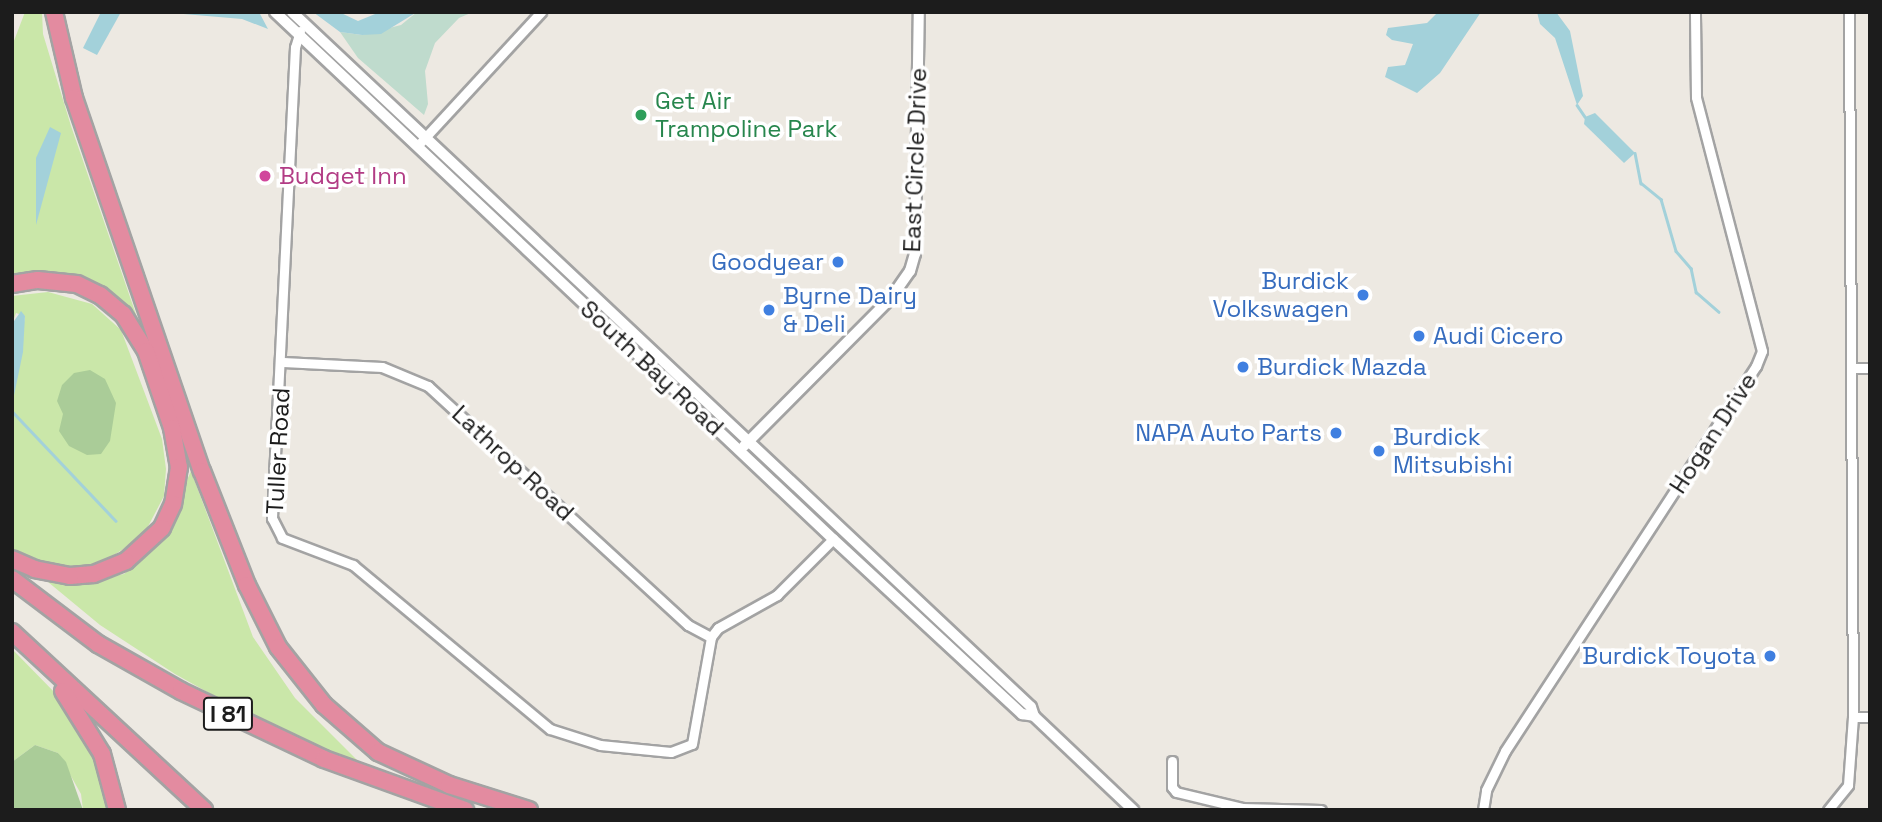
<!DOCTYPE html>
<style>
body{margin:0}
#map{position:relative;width:1882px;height:822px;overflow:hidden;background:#ede9e2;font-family:"Space Grotesk",sans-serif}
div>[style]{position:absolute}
.grass>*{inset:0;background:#cae7a9}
.forest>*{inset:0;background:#aacc98}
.wetland>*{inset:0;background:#bfdbcd}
.water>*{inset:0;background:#a3d1da}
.stream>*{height:2.5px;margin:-1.25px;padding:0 1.25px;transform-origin:1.25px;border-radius:1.25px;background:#a3d1da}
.roads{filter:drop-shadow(2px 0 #a3a3a3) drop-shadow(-2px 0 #a3a3a3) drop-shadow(0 2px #a3a3a3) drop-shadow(0 -2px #a3a3a3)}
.minor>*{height:9px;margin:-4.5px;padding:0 4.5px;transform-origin:4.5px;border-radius:4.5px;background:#fff}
.tertiary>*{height:10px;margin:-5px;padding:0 5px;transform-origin:5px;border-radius:5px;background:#fff}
.motorway>*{height:16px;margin:-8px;padding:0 8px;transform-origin:8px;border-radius:8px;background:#e38ba0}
.dots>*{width:19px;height:19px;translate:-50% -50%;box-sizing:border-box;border:4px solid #fff;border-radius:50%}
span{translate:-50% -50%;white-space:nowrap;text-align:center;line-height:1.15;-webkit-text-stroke:7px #fff;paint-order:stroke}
.shield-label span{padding:2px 5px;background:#fff;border:2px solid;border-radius:5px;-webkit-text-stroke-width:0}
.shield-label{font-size:23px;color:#1c1c1c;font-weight:700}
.leisure-label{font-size:24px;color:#27864d}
.left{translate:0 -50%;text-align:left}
.street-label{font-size:24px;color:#1c1c1c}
.hotel-label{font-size:24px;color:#b23c85}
.shop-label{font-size:24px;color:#366cbe}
.right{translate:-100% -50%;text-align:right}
.frame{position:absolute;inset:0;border:14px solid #1c1c1c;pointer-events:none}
</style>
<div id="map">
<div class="grass">
<i style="clip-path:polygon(25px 12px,42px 12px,43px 34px,71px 126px,140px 326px,114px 298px,12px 278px,12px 46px)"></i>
<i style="clip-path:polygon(48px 292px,92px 304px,121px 330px,162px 439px,166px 469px,164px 496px,143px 536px,99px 565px,66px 571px,30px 562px,12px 551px,12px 405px,25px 316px,16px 313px,12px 324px,12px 296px)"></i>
<i style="clip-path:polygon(191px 471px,253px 637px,295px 698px,360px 763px,274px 729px,175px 674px,100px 625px,42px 577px,89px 581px,124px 574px,160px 542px)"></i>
<i style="clip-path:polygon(12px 649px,60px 698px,96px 759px,110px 810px,83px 810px,81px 794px,58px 753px,35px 745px,12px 762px)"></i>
</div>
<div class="forest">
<i style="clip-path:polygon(90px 370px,105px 379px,116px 403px,110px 441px,101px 454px,87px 455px,69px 446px,59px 431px,63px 414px,57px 401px,62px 385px,74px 373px)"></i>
<i style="clip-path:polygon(35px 745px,58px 753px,66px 762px,83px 810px,12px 810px,12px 762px)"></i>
</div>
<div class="wetland">
<i style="clip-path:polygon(417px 12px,473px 12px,459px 18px,435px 43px,425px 71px,428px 104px,424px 115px,358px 58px,340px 32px,362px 35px,401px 25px)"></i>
</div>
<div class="water">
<i style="clip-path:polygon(101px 12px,121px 12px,97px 55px,83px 48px)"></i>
<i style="clip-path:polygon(160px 12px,259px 12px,268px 29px,242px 19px)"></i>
<i style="clip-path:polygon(313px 12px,339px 12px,358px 21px,380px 12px,417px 12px,381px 34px,362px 35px,340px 32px)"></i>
<i style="clip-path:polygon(1438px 12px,1481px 12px,1440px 73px,1417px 93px,1385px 77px,1388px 67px,1405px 65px,1413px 44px,1392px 40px,1386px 35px,1388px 28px,1427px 23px)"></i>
<i style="clip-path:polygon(1537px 12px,1556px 12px,1570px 31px,1583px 96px,1577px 105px,1555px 38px,1540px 24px)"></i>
<i style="clip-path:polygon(1595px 113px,1635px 153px,1624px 163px,1584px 124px,1585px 117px)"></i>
<i style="clip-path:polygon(50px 127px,61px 133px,36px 225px,36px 158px)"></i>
<i style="clip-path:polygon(21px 311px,25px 316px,23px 352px,12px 405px,12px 324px)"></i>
</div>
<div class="stream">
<i style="left:1577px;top:105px;width:14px;rotate:56deg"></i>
<i style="left:1635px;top:153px;width:31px;rotate:79deg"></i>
<i style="left:1641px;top:183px;width:26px;rotate:39deg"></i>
<i style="left:1661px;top:199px;width:54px;rotate:73.9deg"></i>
<i style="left:1676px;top:251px;width:23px;rotate:49deg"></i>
<i style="left:1691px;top:268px;width:25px;rotate:78deg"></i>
<i style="left:1696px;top:292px;width:30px;rotate:41deg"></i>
<i style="left:12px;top:411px;width:151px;rotate:46.6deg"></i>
</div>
<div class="roads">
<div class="minor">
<i style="left:300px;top:31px;width:17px;rotate:107deg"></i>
<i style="left:295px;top:47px;width:472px;rotate:92.8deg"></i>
<i style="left:272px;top:518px;width:22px;rotate:63deg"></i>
<i style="left:282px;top:538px;width:76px;rotate:20.8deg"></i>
<i style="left:353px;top:565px;width:256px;rotate:39.8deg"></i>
<i style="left:550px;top:729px;width:52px;rotate:17.7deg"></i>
<i style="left:600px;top:745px;width:71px;rotate:5.6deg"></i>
<i style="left:671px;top:752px;width:22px;rotate:-21deg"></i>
<i style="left:692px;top:744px;width:109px;rotate:-79.9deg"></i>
<i style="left:711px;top:637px;width:11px;rotate:-52deg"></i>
<i style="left:718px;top:628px;width:68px;rotate:-29.2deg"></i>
<i style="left:777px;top:595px;width:79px;rotate:-45deg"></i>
<i style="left:421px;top:142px;width:177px;rotate:-47.3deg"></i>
<i style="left:283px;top:362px;width:99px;rotate:2.9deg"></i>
<i style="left:382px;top:367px;width:50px;rotate:22.4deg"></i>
<i style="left:428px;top:386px;width:353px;rotate:42.6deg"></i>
<i style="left:688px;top:625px;width:26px;rotate:28deg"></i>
<i style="left:1851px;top:368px;width:19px"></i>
<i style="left:1853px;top:717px;width:17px"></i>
<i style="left:1172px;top:761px;width:26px;rotate:90deg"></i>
<i style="left:1172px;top:787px;width:6px;rotate:51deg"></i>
<i style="left:1176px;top:792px;width:68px;rotate:13.6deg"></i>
<i style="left:1242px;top:808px;width:79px;rotate:1.5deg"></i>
<i style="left:1483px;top:810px;width:20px;rotate:-81deg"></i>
<i style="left:1486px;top:790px;width:43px;rotate:-64deg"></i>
<i style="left:1505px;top:751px;width:460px;rotate:-56.9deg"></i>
<i style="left:1756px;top:366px;width:16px;rotate:-68deg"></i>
<i style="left:1762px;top:351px;width:262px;rotate:-104.6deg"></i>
<i style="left:1696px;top:97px;width:85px;rotate:-90.7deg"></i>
<i style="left:1828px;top:810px;width:32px;rotate:-51deg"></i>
<i style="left:1848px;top:785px;width:68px;rotate:-85.8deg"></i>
<i style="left:1853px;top:717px;width:705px;rotate:-90.33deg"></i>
</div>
<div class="tertiary">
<i style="left:275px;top:12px;width:768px;rotate:43.36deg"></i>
<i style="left:833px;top:539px;width:258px;rotate:42.8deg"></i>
<i style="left:1022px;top:714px;width:12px;rotate:9deg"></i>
<i style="left:292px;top:12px;width:1014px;rotate:43.24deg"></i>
<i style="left:1031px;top:707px;width:9px;rotate:72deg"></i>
<i style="left:1034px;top:716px;width:137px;rotate:43.5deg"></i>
<i style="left:744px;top:446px;width:209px;rotate:-45.2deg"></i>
<i style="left:891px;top:298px;width:33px;rotate:-55deg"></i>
<i style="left:910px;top:271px;width:18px;rotate:-74deg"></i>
<i style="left:915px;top:254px;width:242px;rotate:-89.1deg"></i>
</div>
<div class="motorway">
<i style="left:54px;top:12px;width:88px;rotate:76.9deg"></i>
<i style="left:74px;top:98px;width:394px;rotate:71.1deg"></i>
<i style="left:202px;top:471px;width:123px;rotate:68.5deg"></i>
<i style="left:247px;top:585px;width:69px;rotate:63.4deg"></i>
<i style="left:278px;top:647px;width:74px;rotate:51.6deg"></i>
<i style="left:324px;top:705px;width:72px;rotate:41deg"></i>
<i style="left:378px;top:752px;width:78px;rotate:24.9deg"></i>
<i style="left:449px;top:785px;width:84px;rotate:17.4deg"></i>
<i style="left:12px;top:284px;width:26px;rotate:-9deg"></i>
<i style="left:38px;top:280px;width:39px;rotate:6deg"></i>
<i style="left:77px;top:284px;width:25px;rotate:26deg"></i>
<i style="left:100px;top:295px;width:30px;rotate:40deg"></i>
<i style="left:123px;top:314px;width:44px;rotate:58.1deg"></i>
<i style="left:146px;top:351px;width:81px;rotate:71.3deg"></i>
<i style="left:172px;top:428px;width:40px;rotate:80deg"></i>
<i style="left:179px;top:467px;width:37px;rotate:99deg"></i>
<i style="left:173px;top:504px;width:26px;rotate:115deg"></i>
<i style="left:162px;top:528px;width:49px;rotate:137.5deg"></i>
<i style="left:126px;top:561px;width:35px;rotate:158deg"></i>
<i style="left:93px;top:574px;width:23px;rotate:175deg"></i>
<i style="left:70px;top:576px;width:36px;rotate:-169deg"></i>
<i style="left:35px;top:569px;width:25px;rotate:-157deg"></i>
<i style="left:12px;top:579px;width:108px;rotate:37.1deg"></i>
<i style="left:98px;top:644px;width:95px;rotate:29.5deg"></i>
<i style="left:181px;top:691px;width:158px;rotate:25.4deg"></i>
<i style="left:324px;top:759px;width:150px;rotate:19.9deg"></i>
<i style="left:12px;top:632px;width:262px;rotate:42.8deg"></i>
<i style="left:63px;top:691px;width:74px;rotate:58.2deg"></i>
<i style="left:102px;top:754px;width:58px;rotate:75deg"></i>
</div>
</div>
<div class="dots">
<i style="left:641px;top:115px;background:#2e9e5b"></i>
<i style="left:265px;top:176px;background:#d1479c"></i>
<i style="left:838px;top:262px;background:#3f7fe0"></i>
<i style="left:1363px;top:295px;background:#3f7fe0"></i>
<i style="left:769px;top:310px;background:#3f7fe0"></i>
<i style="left:1419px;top:336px;background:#3f7fe0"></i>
<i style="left:1243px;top:367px;background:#3f7fe0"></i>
<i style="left:1336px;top:433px;background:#3f7fe0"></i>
<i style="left:1379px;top:451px;background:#3f7fe0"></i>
<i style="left:1770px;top:656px;background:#3f7fe0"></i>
</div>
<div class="shield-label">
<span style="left:228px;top:714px">I 81</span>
</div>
<div class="leisure-label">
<span class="left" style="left:655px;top:115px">Get Air<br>Trampoline Park</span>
</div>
<div class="street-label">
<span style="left:915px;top:160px;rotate:-88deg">East Circle Drive</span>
<span style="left:652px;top:368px;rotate:43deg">South Bay Road</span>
<span style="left:1713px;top:433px;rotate:-57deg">Hogan Drive</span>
<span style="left:278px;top:451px;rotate:-87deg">Tuller Road</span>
<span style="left:513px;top:463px;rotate:43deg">Lathrop Road</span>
</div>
<div class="hotel-label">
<span class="left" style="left:279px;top:176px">Budget Inn</span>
</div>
<div class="shop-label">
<span class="right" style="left:824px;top:262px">Goodyear</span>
<span class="right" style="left:1349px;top:295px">Burdick<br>Volkswagen</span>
<span class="left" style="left:783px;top:310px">Byrne Dairy<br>&amp; Deli</span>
<span class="left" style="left:1433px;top:336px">Audi Cicero</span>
<span class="left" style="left:1257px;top:367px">Burdick Mazda</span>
<span class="right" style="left:1322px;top:433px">NAPA Auto Parts</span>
<span class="left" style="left:1393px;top:451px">Burdick<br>Mitsubishi</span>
<span class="right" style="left:1756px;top:656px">Burdick Toyota</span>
</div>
<div class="frame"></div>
</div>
